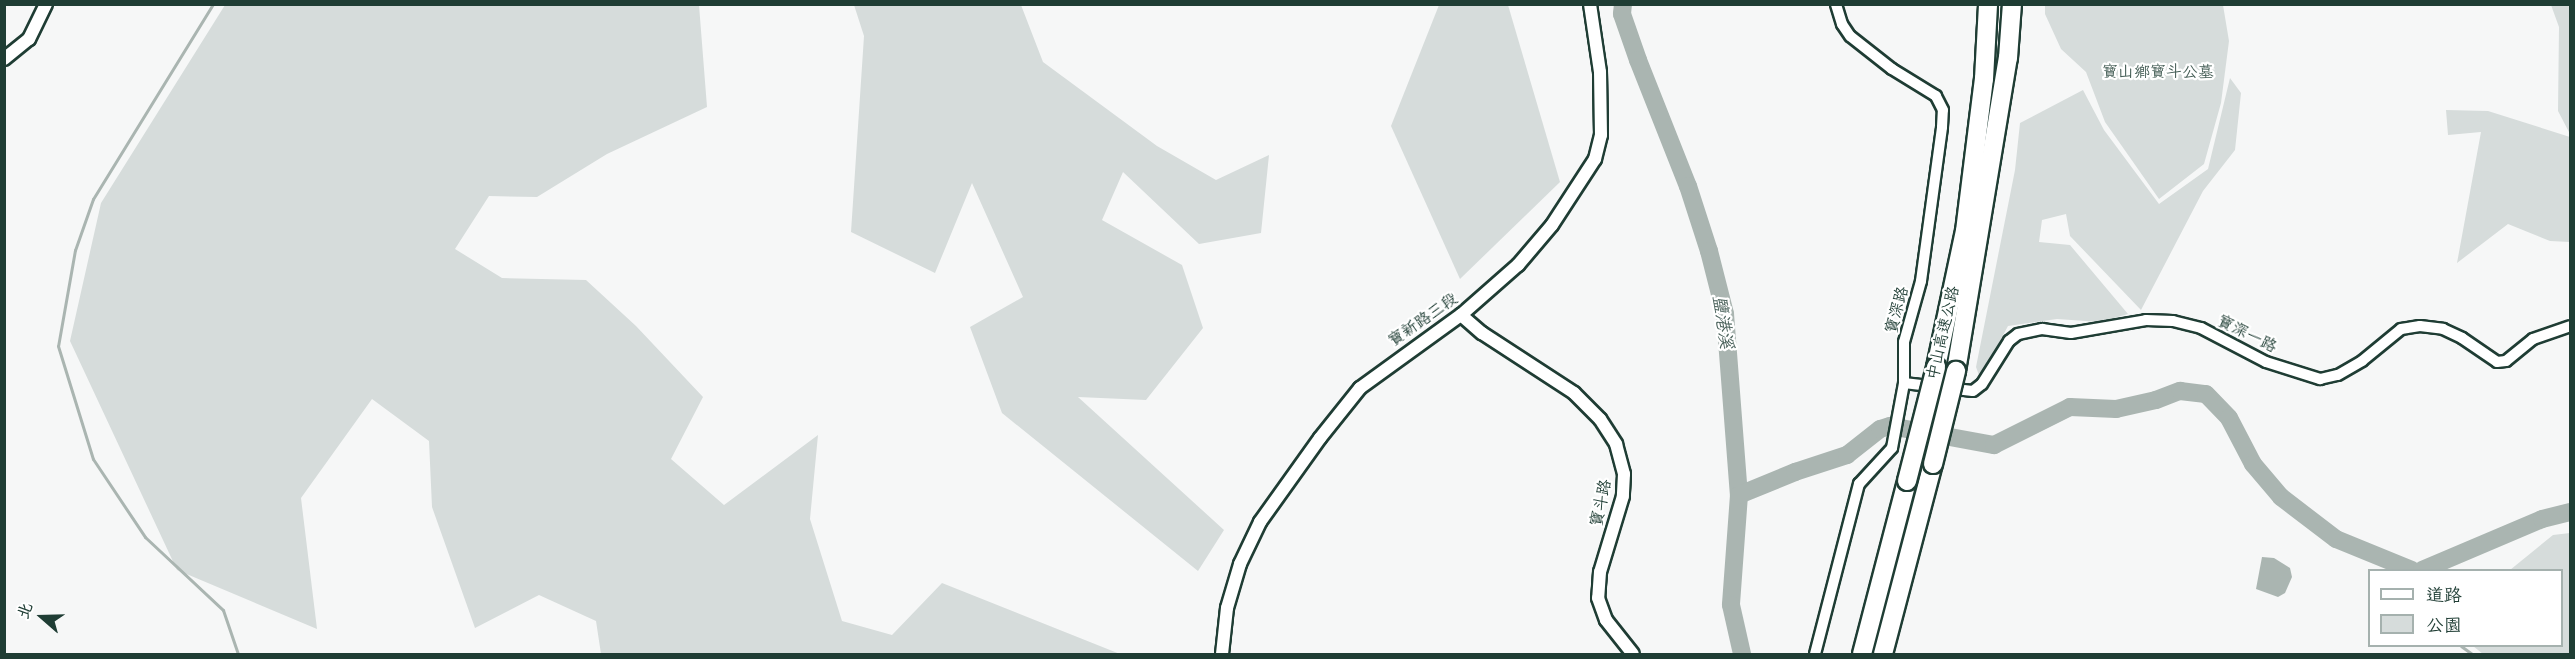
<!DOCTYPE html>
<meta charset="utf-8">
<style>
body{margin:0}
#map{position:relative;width:2575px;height:659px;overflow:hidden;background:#f6f7f7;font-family:"Shantell Sans","LXGW WenKai TC",sans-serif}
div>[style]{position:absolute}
.green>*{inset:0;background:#d6dcdb}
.water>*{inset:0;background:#aab5b1}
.stream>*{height:3px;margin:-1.5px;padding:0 1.5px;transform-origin:1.5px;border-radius:1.5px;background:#aab5b1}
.river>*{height:18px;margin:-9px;padding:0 9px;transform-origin:9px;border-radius:9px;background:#aab5b1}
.roads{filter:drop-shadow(2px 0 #1f3d34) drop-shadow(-2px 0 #1f3d34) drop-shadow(0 2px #1f3d34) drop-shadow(0 -2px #1f3d34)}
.minor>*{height:10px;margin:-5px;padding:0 5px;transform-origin:5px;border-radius:5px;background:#fff}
.tertiary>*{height:12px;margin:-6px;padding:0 6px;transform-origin:6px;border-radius:6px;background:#fff}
.motorway>*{height:18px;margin:-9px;padding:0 9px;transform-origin:9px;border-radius:9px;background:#fff}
.bridges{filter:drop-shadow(2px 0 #1f3d34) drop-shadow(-2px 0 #1f3d34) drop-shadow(0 2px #1f3d34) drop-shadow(0 -2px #1f3d34)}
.motorway-bridge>*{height:18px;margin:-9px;padding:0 9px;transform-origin:9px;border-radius:9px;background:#fff}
span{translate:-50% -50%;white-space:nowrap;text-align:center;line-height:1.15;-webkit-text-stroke:4.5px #fff;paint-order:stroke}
.park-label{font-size:16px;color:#445d55}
.street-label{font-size:16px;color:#1f3d34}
.water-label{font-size:18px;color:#49615a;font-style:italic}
.frame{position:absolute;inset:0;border:6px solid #1f3d34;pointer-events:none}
.legend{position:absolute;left:2368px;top:569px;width:195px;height:78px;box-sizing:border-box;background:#fff;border:2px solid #a5b1ae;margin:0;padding:8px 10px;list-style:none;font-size:18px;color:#1f3d34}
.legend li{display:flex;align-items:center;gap:12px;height:30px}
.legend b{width:30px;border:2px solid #a5b1ae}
.north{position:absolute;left:12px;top:587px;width:60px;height:60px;-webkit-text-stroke:4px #fff;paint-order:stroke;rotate:290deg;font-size:16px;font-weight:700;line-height:24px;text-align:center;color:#1f3d34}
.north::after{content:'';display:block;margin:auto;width:21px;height:27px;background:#1f3d34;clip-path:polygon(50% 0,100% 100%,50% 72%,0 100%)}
</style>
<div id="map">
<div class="green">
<i style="clip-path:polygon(225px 5px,699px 5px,707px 107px,607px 154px,537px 197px,489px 196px,455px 249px,502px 278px,586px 280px,636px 326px,703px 397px,671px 459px,724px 505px,818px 435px,810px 519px,842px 621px,892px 635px,942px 583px,1120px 654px,601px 654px,596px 621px,539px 595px,475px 628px,432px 507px,429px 441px,372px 399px,301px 498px,317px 629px,177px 570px,70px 341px,101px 203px)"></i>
<i style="clip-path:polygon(854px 5px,1021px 5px,1043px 62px,1157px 146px,1216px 180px,1269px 155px,1261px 233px,1199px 244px,1123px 172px,1102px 220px,1182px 265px,1203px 328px,1146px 400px,1078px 397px,1224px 530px,1198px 571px,1002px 413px,970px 327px,1023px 297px,972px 183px,935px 273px,851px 232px,864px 36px)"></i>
<i style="clip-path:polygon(1439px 5px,1508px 5px,1560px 182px,1460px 279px,1391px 126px)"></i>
<i style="clip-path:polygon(2045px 5px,2223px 5px,2229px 41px,2221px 103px,2204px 164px,2159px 199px,2105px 122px,2086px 72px,2061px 49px,2045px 14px)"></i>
<i style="clip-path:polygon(2551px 5px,2570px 5px,2570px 134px,2558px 111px,2559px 27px)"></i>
<i style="clip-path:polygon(2230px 78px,2241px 93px,2235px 150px,2203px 191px,2141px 310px,2070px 236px,2066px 214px,2042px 220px,2039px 242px,2070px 245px,2128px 314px,2100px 322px,2057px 319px,2008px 326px,1980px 378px,1976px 367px,2015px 170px,2020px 123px,2083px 90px,2104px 130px,2159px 204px,2208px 169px)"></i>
<i style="clip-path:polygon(2446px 110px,2488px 111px,2570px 137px,2570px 242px,2550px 241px,2508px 224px,2457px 263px,2481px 132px,2448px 135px)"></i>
<i style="clip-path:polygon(2570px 533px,2570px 654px,2483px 654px,2473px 646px,2562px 646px,2562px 570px,2510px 570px,2553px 535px)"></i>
</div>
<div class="water">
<i style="clip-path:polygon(2262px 557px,2274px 558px,2290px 568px,2292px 577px,2285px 593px,2278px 597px,2256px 589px)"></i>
</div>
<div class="stream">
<i style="left:213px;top:4px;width:229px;rotate:121.6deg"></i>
<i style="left:93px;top:199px;width:54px;rotate:109.4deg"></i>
<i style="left:75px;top:250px;width:97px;rotate:100deg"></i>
<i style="left:58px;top:346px;width:118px;rotate:72.8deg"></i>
<i style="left:93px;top:459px;width:94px;rotate:56.3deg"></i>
<i style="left:145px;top:537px;width:107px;rotate:43.1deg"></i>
<i style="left:223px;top:610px;width:46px;rotate:71.2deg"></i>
<i style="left:2461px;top:646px;width:14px;rotate:36deg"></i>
</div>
<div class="river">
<i style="left:1623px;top:4px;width:10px;rotate:96deg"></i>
<i style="left:1622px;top:14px;width:49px;rotate:70.8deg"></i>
<i style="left:1638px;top:60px;width:136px;rotate:68.4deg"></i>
<i style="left:1688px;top:186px;width:68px;rotate:72.1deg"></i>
<i style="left:1709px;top:251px;width:65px;rotate:75.7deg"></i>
<i style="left:1725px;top:314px;width:182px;rotate:85.6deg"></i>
<i style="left:1739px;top:495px;width:110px;rotate:94.2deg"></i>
<i style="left:1731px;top:605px;width:50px;rotate:77.3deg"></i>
<i style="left:1739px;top:495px;width:61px;rotate:-22.3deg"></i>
<i style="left:1795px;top:472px;width:55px;rotate:-18.1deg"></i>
<i style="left:1847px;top:455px;width:42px;rotate:-38.2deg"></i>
<i style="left:1880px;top:429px;width:10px;rotate:-17deg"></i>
<i style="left:1890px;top:426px;width:106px;rotate:10.4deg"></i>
<i style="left:1994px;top:445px;width:85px;rotate:-26.6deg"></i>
<i style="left:2070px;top:407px;width:46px;rotate:2.5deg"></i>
<i style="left:2116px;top:409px;width:41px;rotate:-12.7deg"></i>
<i style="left:2156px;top:400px;width:26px;rotate:-21deg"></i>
<i style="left:2180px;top:391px;width:26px;rotate:7deg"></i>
<i style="left:2206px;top:394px;width:33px;rotate:46deg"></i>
<i style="left:2229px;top:418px;width:52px;rotate:62.4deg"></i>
<i style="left:2253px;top:464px;width:43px;rotate:49.7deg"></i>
<i style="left:2281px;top:497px;width:69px;rotate:37.4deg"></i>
<i style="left:2336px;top:539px;width:82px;rotate:22.2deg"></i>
<i style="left:2422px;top:570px;width:130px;rotate:-23deg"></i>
<i style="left:2542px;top:519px;width:29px;rotate:-14deg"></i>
</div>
<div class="roads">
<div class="minor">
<i style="left:1904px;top:383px;width:69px;rotate:6.6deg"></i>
<i style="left:1973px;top:391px;width:11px;rotate:-38deg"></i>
<i style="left:1982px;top:384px;width:51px;rotate:-57.9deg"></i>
<i style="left:2009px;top:341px;width:11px;rotate:-38deg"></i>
<i style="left:2018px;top:334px;width:25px;rotate:-12deg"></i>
<i style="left:2042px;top:329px;width:29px;rotate:8deg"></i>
<i style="left:2071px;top:333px;width:76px;rotate:-9.8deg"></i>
<i style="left:2146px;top:320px;width:27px;rotate:2deg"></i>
<i style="left:2173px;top:321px;width:29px;rotate:14deg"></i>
<i style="left:2201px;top:328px;width:73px;rotate:27.6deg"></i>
<i style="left:2266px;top:362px;width:57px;rotate:17.5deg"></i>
<i style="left:2320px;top:379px;width:18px;rotate:-13deg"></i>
<i style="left:2338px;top:375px;width:28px;rotate:-30deg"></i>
<i style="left:2362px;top:361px;width:50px;rotate:-39.4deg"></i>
<i style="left:2401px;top:329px;width:19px;rotate:-9deg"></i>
<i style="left:2420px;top:326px;width:23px;rotate:7deg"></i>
<i style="left:2443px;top:329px;width:21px;rotate:25deg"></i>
<i style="left:2462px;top:338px;width:42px;rotate:34.4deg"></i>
<i style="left:2497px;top:362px;width:9px;rotate:-6deg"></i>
<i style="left:2506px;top:361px;width:35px;rotate:-39deg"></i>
<i style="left:2533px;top:339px;width:39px;rotate:-19deg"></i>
<i style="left:1815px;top:654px;width:176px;rotate:-75.5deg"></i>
<i style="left:1859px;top:484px;width:49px;rotate:-47.5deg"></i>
<i style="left:1892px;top:448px;width:66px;rotate:-79.5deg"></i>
<i style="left:1904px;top:383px;width:41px;rotate:-90deg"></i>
<i style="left:1904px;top:342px;width:63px;rotate:-74.4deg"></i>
<i style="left:1921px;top:281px;width:155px;rotate:-82.2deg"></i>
<i style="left:1942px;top:127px;width:17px;rotate:-87deg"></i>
<i style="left:1943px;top:110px;width:16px;rotate:-117deg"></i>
<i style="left:1936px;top:96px;width:52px;rotate:-148.5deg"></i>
<i style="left:1892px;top:69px;width:53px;rotate:-141.8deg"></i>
<i style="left:1850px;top:36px;width:14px;rotate:-124deg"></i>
<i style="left:1842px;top:24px;width:21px;rotate:-107deg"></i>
</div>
<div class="tertiary">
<i style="left:4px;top:59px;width:32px;rotate:-39deg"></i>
<i style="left:29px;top:39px;width:39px;rotate:-64deg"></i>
<i style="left:1461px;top:315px;width:28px;rotate:41deg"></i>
<i style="left:1482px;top:333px;width:110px;rotate:33.1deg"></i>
<i style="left:1574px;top:393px;width:37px;rotate:45deg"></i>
<i style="left:1600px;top:419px;width:30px;rotate:57deg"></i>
<i style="left:1616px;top:444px;width:31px;rotate:75deg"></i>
<i style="left:1624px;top:474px;width:22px;rotate:93deg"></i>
<i style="left:1623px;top:496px;width:79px;rotate:106.8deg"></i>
<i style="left:1600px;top:572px;width:26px;rotate:94deg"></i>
<i style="left:1598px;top:598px;width:23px;rotate:70deg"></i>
<i style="left:1606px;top:620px;width:43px;rotate:51.5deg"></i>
<i style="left:1222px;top:654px;width:46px;rotate:-83.8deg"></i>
<i style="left:1227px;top:608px;width:46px;rotate:-73.5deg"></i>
<i style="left:1240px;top:564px;width:47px;rotate:-64.5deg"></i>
<i style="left:1260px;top:522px;width:103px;rotate:-54.5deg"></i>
<i style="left:1320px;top:438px;width:64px;rotate:-51.3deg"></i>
<i style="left:1360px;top:388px;width:125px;rotate:-35.9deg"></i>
<i style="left:1461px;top:315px;width:76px;rotate:-41.3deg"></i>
<i style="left:1518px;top:265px;width:52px;rotate:-49.6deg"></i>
<i style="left:1552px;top:225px;width:79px;rotate:-56.9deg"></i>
<i style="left:1595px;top:159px;width:25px;rotate:-76deg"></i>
<i style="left:1601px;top:135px;width:63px;rotate:-90.9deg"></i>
<i style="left:1600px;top:72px;width:69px;rotate:-98.4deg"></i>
</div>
<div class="motorway">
<i style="left:1936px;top:367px;width:139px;rotate:-78deg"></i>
<i style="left:1965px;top:231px;width:153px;rotate:-82.9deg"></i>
<i style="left:1984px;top:79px;width:75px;rotate:-86.9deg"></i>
<i style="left:1956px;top:371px;width:317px;rotate:-80.6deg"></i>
<i style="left:2008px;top:58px;width:54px;rotate:-85.8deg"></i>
<i style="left:1862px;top:654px;width:179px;rotate:-75.4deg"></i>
<i style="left:1883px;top:654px;width:196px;rotate:-75.3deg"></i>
</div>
</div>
<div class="bridges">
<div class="motorway-bridge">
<i style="left:1933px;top:464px;width:96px;rotate:-76.1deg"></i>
<i style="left:1907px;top:481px;width:118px;rotate:-75.7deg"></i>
</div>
</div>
<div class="park-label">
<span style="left:2158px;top:72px">寶山鄉寶斗公墓</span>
</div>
<div class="street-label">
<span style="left:1897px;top:310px;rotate:-75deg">寶深路</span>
<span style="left:1423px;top:320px;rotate:-35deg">寶新路三段</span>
<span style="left:1943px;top:333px;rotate:-77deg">中山高速公路</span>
<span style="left:2247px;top:334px;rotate:26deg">寶深一路</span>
<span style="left:1601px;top:503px;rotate:-78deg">寶斗路</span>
</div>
<div class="water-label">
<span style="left:1723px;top:322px;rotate:81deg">鹽港溪</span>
</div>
<div class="frame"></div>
<ul class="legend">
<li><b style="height:8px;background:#fff"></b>道路</li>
<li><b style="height:16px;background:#d6dcdb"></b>公園</li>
</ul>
<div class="north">北</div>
</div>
